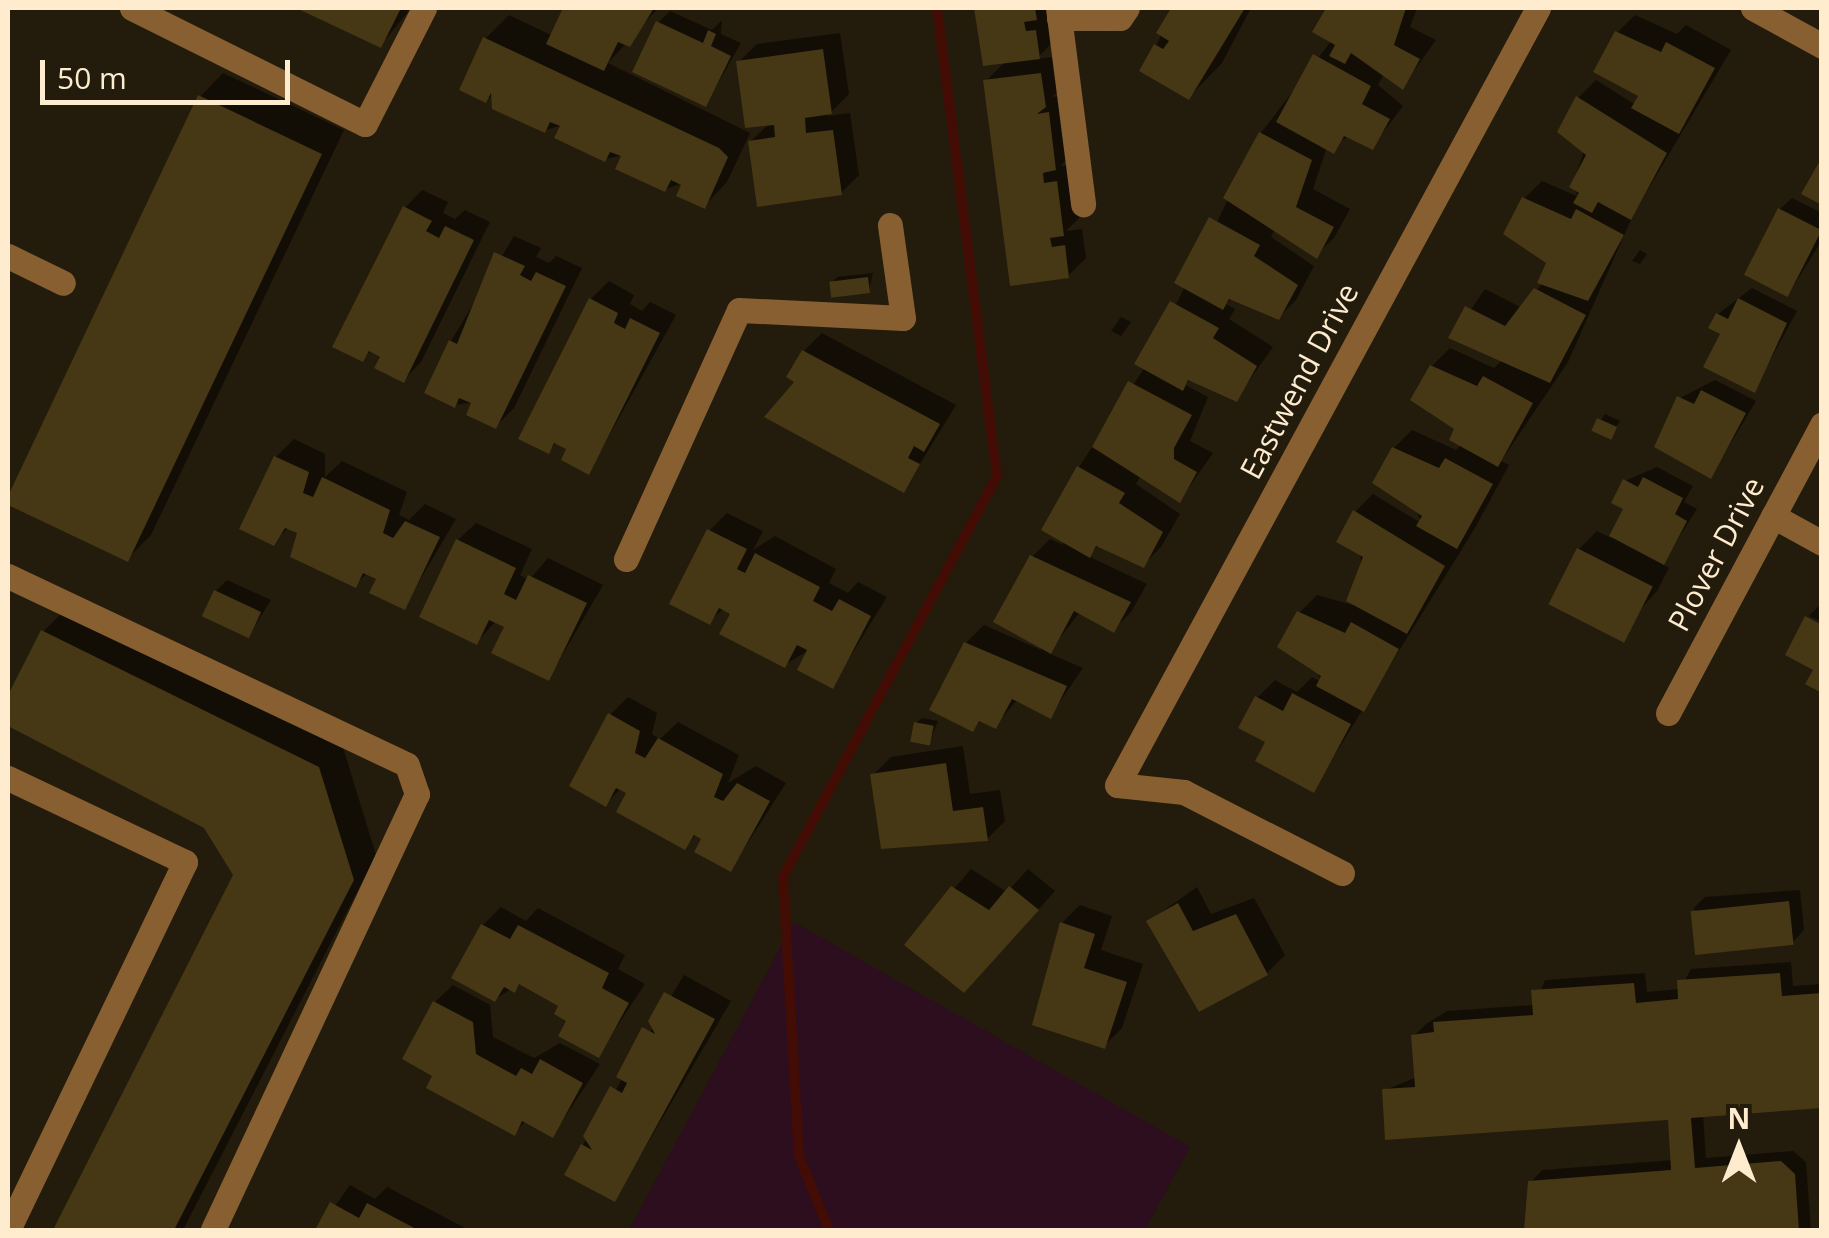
<!DOCTYPE html>
<style>
body{margin:0}
#map{position:relative;width:1829px;height:1238px;overflow:hidden;background:#231b0b;font-family:"Open Sans",sans-serif}
div>[style]{position:absolute}
.green>*{inset:0;background:#2d0e1f}
.shadow>*{inset:0;background:#0007}
.stream>*{height:10px;margin:-5px;padding:0 5px;transform-origin:5px;border-radius:5px;background:#430c04}
.building>*{inset:0;background:#463715;transform-origin:0 0}
.minor>*{height:25px;margin:-12.5px;padding:0 12.5px;transform-origin:12.5px;border-radius:12.5px;background:#875f31}
span{translate:-50% -50%;white-space:nowrap;text-align:center;line-height:1.15;-webkit-text-stroke:8px #231b0b;paint-order:stroke}
.street-label{font-size:30px;color:#ffebcd}
.frame{position:absolute;inset:0;border:10px solid #ffebcd;pointer-events:none}
.north{position:absolute;left:1689px;top:1098px;width:100px;height:100px;-webkit-text-stroke:8px #231b0b;paint-order:stroke;rotate:0deg;font-size:28px;font-weight:700;line-height:40px;text-align:center;color:#ffebcd}
.north::after{content:'';display:block;margin:auto;width:35px;height:45px;background:#ffebcd;clip-path:polygon(50% 0,100% 100%,50% 72%,0 100%)}
.scale{position:absolute;left:40px;top:60px;width:250px;height:45px;box-sizing:border-box;border:5px solid #ffebcd;border-top:0;padding-left:12px;font-size:30px;line-height:35px;white-space:nowrap;color:#ffebcd;-webkit-text-stroke:8px #231b0b;paint-order:stroke}
</style>
<div id="map">
<div class="green">
<i style="clip-path:polygon(794px 922px,1190px 1147px,1145px 1230px,629px 1230px)"></i>
</div>
<div class="shadow">
<i style="clip-path:polygon(302px 8px,411px 8px,381px 45px)"></i>
<i style="clip-path:polygon(566px 8px,658px 8px,608px 63px,750px 133px,727px 182px,704px 206px,684px 183px,665px 189px,624px 155px,605px 159px,563px 125px,545px 130px,503px 89px,486px 100px,486px 38px,509px 15px,553px 36px)"></i>
<i style="clip-path:polygon(977px 8px,1059px 8px,1062px 33px,1036px 59px,1059px 56px,1063px 87px,1052px 97px,1066px 95px,1073px 150px,1061px 166px,1074px 165px,1081px 216px,1066px 231px,1082px 229px,1086px 258px,1068px 276px,1012px 283px,986px 81px,1006px 61px,985px 63px)"></i>
<i style="clip-path:polygon(1174px 8px,1251px 8px,1222px 63px,1189px 97px,1156px 46px)"></i>
<i style="clip-path:polygon(1328px 8px,1417px 8px,1410px 27px,1436px 40px,1402px 87px,1384px 74px,1378px 85px,1403px 106px,1372px 147px,1350px 136px,1327px 147px,1313px 189px,1350px 209px,1334px 238px,1316px 255px,1275px 229px,1271px 237px,1314px 266px,1296px 300px,1278px 318px,1232px 298px,1226px 304px,1235px 309px,1229px 319px,1273px 347px,1236px 399px,1191px 379px,1185px 385px,1208px 397px,1190px 441px,1213px 453px,1180px 500px,1141px 475px,1136px 484px,1180px 514px,1161px 547px,1143px 565px,1099px 545px,1088px 556px,1147px 584px,1131px 612px,1113px 630px,1080px 612px,1048px 653px,1083px 668px,1050px 716px,1018px 699px,995px 726px,982px 719px,972px 729px,966px 643px,984px 625px,1041px 650px,1032px 557px,1050px 539px,1063px 545px,1079px 467px,1145px 367px,1261px 133px,1332px 40px,1316px 31px)"></i>
<i style="clip-path:polygon(670px 11px,712px 30px,722px 20px,721px 34px,741px 43px,706px 104px,658px 23px)"></i>
<i style="clip-path:polygon(1635px 15px,1677px 34px,1686px 25px,1731px 50px,1634px 213px,1568px 362px,1501px 461px,1509px 465px,1475px 528px,1313px 790px,1269px 741px,1257px 698px,1275px 680px,1297px 692px,1312px 677px,1321px 682px,1299px 613px,1317px 595px,1367px 609px,1355px 512px,1373px 494px,1421px 523px,1394px 448px,1412px 430px,1456px 450px,1462px 444px,1432px 366px,1450px 348px,1494px 368px,1505px 357px,1452px 337px,1485px 289px,1522px 308px,1543px 283px,1549px 262px,1524px 199px,1542px 181px,1579px 197px,1572px 186px,1586px 145px,1578px 98px,1596px 80px,1636px 105px,1641px 95px,1617px 33px)"></i>
<i style="clip-path:polygon(840px 33px,849px 94px,827px 116px,850px 113px,859px 175px,841px 193px,751px 141px,770px 123px,739px 62px,757px 44px)"></i>
<i style="clip-path:polygon(223px 73px,344px 130px,151px 535px,127px 559px,8px 501px,200px 97px)"></i>
<i style="clip-path:polygon(422px 190px,448px 202px,443px 213px,455px 219px,465px 210px,490px 222px,421px 362px,404px 380px,384px 356px,372px 350px,363px 359px,405px 208px)"></i>
<i style="clip-path:polygon(1792px 198px,1822px 213px,1822px 240px,1788px 295px,1780px 209px)"></i>
<i style="clip-path:polygon(514px 236px,541px 248px,536px 257px,549px 263px,556px 256px,582px 268px,514px 408px,496px 426px,474px 402px,454px 405px,451px 341px)"></i>
<i style="clip-path:polygon(1640px 250px,1647px 254px,1640px 264px,1632px 261px)"></i>
<i style="clip-path:polygon(873px 273px,869px 290px,832px 283px,837px 277px)"></i>
<i style="clip-path:polygon(609px 281px,634px 295px,630px 304px,642px 311px,650px 302px,676px 315px,589px 472px,570px 448px,557px 442px,548px 451px,591px 299px)"></i>
<i style="clip-path:polygon(1752px 288px,1797px 311px,1754px 390px,1718px 314px)"></i>
<i style="clip-path:polygon(1121px 317px,1131px 322px,1121px 336px,1111px 331px)"></i>
<i style="clip-path:polygon(822px 333px,956px 405px,904px 490px,798px 381px,804px 351px)"></i>
<i style="clip-path:polygon(1715px 380px,1756px 401px,1711px 476px,1680px 398px)"></i>
<i style="clip-path:polygon(1605px 414px,1620px 421px,1609px 437px,1595px 430px)"></i>
<i style="clip-path:polygon(294px 439px,325px 454px,325px 477px,342px 461px,407px 492px,399px 515px,409px 520px,425px 504px,456px 519px,404px 607px,368px 572px,355px 585px,300px 532px,289px 527px,273px 543px,276px 457px)"></i>
<i style="clip-path:polygon(1657px 467px,1693px 486px,1684px 502px,1697px 509px,1662px 564px,1669px 568px,1657px 591px,1617px 635px,1579px 549px,1597px 531px,1611px 538px,1627px 508px,1625px 481px)"></i>
<i style="clip-path:polygon(727px 513px,763px 531px,753px 550px,775px 536px,836px 569px,829px 583px,848px 593px,858px 582px,887px 597px,832px 686px,811px 649px,784px 665px,733px 613px,724px 608px,709px 622px,709px 531px)"></i>
<i style="clip-path:polygon(476px 523px,532px 549px,520px 575px,529px 580px,548px 558px,603px 585px,549px 678px,507px 626px,496px 621px,477px 642px,458px 540px)"></i>
<i style="clip-path:polygon(227px 580px,271px 600px,249px 635px,216px 591px)"></i>
<i style="clip-path:polygon(1819px 606px,1822px 607px,1822px 622px,1809px 616px)"></i>
<i style="clip-path:polygon(67px 608px,342px 744px,376px 855px,183px 1230px,56px 1230px,236px 874px,206px 826px,8px 723px,8px 700px,43px 632px)"></i>
<i style="clip-path:polygon(628px 697px,657px 713px,652px 734px,660px 739px,678px 722px,739px 755px,728px 783px,756px 766px,786px 783px,731px 869px,697px 834px,685px 847px,629px 792px,621px 788px,606px 804px,610px 715px)"></i>
<i style="clip-path:polygon(922px 718px,938px 721px,929px 743px,916px 723px)"></i>
<i style="clip-path:polygon(963px 746px,970px 794px,1000px 790px,1005px 821px,987px 839px,873px 775px,891px 757px)"></i>
<i style="clip-path:polygon(971px 869px,1007px 892px,1028px 869px,1055px 891px,982px 972px,907px 944px)"></i>
<i style="clip-path:polygon(1197px 887px,1211px 914px,1254px 898px,1285px 955px,1267px 973px,1149px 921px)"></i>
<i style="clip-path:polygon(1800px 890px,1804px 930px,1793px 942px,1693px 909px,1705px 897px)"></i>
<i style="clip-path:polygon(1080px 905px,1112px 916px,1101px 950px,1143px 964px,1122px 1028px,1104px 1046px,1062px 923px)"></i>
<i style="clip-path:polygon(501px 907px,526px 921px,538px 908px,625px 955px,618px 969px,645px 984px,598px 1055px,562px 1005px,521px 983px,495px 999px,483px 925px)"></i>
<i style="clip-path:polygon(1791px 962px,1793px 986px,1822px 984px,1822px 1105px,1703px 1115px,1706px 1158px,1793px 1151px,1806px 1162px,1811px 1230px,1530px 1230px,1531px 1182px,1542px 1170px,1673px 1160px,1670px 1117px,1385px 1090px,1417px 1077px,1414px 1036px,1426px 1024px,1447px 1011px,1535px 1005px,1545px 980px,1645px 973px,1647px 992px,1680px 989px,1691px 969px)"></i>
<i style="clip-path:polygon(684px 975px,731px 1001px,615px 1199px,583px 1145px)"></i>
<i style="clip-path:polygon(453px 985px,490px 1005px,493px 1037px,534px 1058px,560px 1043px,600px 1064px,553px 1135px,526px 1121px,514px 1132px,436px 1075px,435px 1002px)"></i>
<i style="clip-path:polygon(350px 1185px,375px 1199px,387px 1187px,469px 1230px,318px 1230px)"></i>
</div>
<div class="stream">
<i style="left:829px;top:1230px;width:80px;rotate:-112.1deg"></i>
<i style="left:799px;top:1156px;width:279px;rotate:-93.3deg"></i>
<i style="left:783px;top:877px;width:455px;rotate:-61.9deg"></i>
<i style="left:997px;top:476px;width:472px;rotate:-97.3deg"></i>
</div>
<div class="building">
<i style="clip-path:polygon(296px 8px,401px 8px,381px 48px)"></i>
<i style="clip-path:polygon(563px 8px,654px 8px,630px 47px,618px 42px,604px 71px,546px 44px)"></i>
<i style="clip-path:polygon(974px 8px,1035px 8px,1037px 20px,1024px 22px,1026px 31px,1036px 30px,1040px 59px,983px 66px)"></i>
<i style="clip-path:polygon(1171px 8px,1245px 8px,1189px 100px,1139px 71px,1154px 44px,1163px 49px,1169px 41px,1156px 33px)"></i>
<i style="clip-path:polygon(1326px 8px,1406px 8px,1394px 45px,1420px 59px,1403px 90px,1351px 53px,1345px 64px,1329px 56px,1335px 45px,1312px 32px)"></i>
<i style="clip-path:polygon(656px 21px,703px 43px,708px 30px,716px 34px,711px 46px,731px 56px,706px 107px,632px 72px)"></i>
<i style="clip-path:polygon(1615px 31px,1661px 52px,1666px 42px,1715px 68px,1679px 134px,1631px 108px,1638px 96px,1593px 72px)"></i>
<i style="clip-path:polygon(483px 37px,719px 148px,728px 157px,705px 209px,676px 196px,681px 185px,671px 180px,665px 192px,615px 169px,621px 156px,610px 152px,605px 162px,554px 138px,560px 126px,550px 122px,545px 133px,492px 109px,491px 93px,486px 103px,459px 90px)"></i>
<i style="clip-path:polygon(823px 49px,832px 114px,805px 118px,806px 133px,833px 130px,842px 195px,757px 207px,748px 141px,775px 137px,774px 125px,745px 128px,736px 61px)"></i>
<i style="clip-path:polygon(1313px 54px,1371px 86px,1362px 104px,1390px 119px,1373px 150px,1344px 136px,1334px 154px,1276px 122px)"></i>
<i style="clip-path:polygon(1041px 73px,1046px 107px,1037px 114px,1049px 112px,1056px 170px,1043px 173px,1044px 183px,1057px 181px,1064px 236px,1050px 238px,1052px 247px,1065px 245px,1069px 278px,1010px 286px,983px 80px)"></i>
<i style="clip-path:polygon(198px 95px,322px 154px,128px 562px,8px 505px,8px 496px)"></i>
<i style="clip-path:polygon(1576px 96px,1667px 153px,1631px 220px,1598px 202px,1592px 213px,1573px 203px,1579px 193px,1569px 187px,1586px 155px,1557px 132px)"></i>
<i style="clip-path:polygon(1259px 132px,1312px 160px,1296px 207px,1334px 227px,1317px 259px,1223px 198px)"></i>
<i style="clip-path:polygon(1822px 157px,1822px 205px,1801px 194px)"></i>
<i style="clip-path:polygon(1522px 197px,1571px 219px,1576px 209px,1624px 235px,1588px 301px,1537px 283px,1546px 263px,1503px 234px)"></i>
<i style="clip-path:polygon(403px 206px,432px 221px,426px 231px,439px 238px,445px 226px,474px 240px,404px 383px,374px 368px,380px 357px,369px 351px,363px 362px,332px 347px)"></i>
<i style="left:1778px;top:208px;width:49px;height:75px;rotate:27deg"></i>
<i style="clip-path:polygon(1209px 217px,1260px 245px,1254px 256px,1298px 285px,1279px 320px,1229px 299px,1223px 310px,1174px 283px)"></i>
<i style="clip-path:polygon(494px 252px,525px 266px,520px 275px,531px 281px,536px 272px,566px 286px,496px 429px,466px 415px,471px 403px,459px 398px,455px 408px,424px 393px,449px 340px,457px 344px)"></i>
<i style="left:868px;top:277px;width:16px;height:39px;rotate:83deg"></i>
<i style="clip-path:polygon(1534px 288px,1586px 315px,1550px 383px,1448px 338px,1465px 306px,1505px 326px)"></i>
<i style="clip-path:polygon(589px 298px,618px 313px,614px 323px,625px 329px,630px 318px,660px 333px,589px 475px,561px 460px,566px 449px,554px 443px,549px 454px,518px 439px)"></i>
<i style="clip-path:polygon(1738px 298px,1787px 323px,1755px 393px,1703px 367px,1720px 334px,1708px 328px,1716px 313px,1728px 319px)"></i>
<i style="clip-path:polygon(1170px 301px,1219px 328px,1213px 338px,1257px 366px,1237px 402px,1188px 380px,1183px 391px,1134px 364px)"></i>
<i style="clip-path:polygon(802px 350px,940px 424px,924px 452px,914px 446px,908px 458px,920px 464px,904px 493px,764px 417px,794px 382px,786px 377px)"></i>
<i style="clip-path:polygon(1430px 365px,1477px 386px,1483px 376px,1533px 403px,1498px 467px,1449px 440px,1454px 429px,1410px 400px)"></i>
<i style="clip-path:polygon(1128px 381px,1192px 415px,1174px 448px,1174px 459px,1197px 472px,1180px 503px,1092px 447px)"></i>
<i style="clip-path:polygon(1701px 390px,1746px 413px,1711px 479px,1654px 447px,1677px 396px,1694px 404px)"></i>
<i style="left:1597px;top:418px;width:22px;height:14px;rotate:24deg"></i>
<i style="clip-path:polygon(1392px 447px,1439px 468px,1445px 458px,1493px 484px,1457px 549px,1416px 526px,1422px 516px,1372px 483px)"></i>
<i style="clip-path:polygon(274px 456px,309px 472px,303px 493px,313px 497px,322px 477px,390px 510px,383px 533px,393px 538px,405px 521px,440px 537px,405px 610px,369px 593px,376px 579px,363px 573px,356px 588px,290px 557px,297px 533px,285px 528px,274px 546px,239px 529px)"></i>
<i style="clip-path:polygon(1077px 466px,1125px 493px,1119px 503px,1163px 532px,1144px 568px,1096px 546px,1090px 558px,1041px 530px)"></i>
<i style="clip-path:polygon(1643px 477px,1683px 498px,1675px 514px,1687px 521px,1664px 565px,1609px 536px,1623px 509px,1611px 503px,1623px 479px,1638px 487px)"></i>
<i style="clip-path:polygon(1353px 510px,1445px 566px,1407px 634px,1346px 601px,1363px 557px,1336px 542px)"></i>
<i style="clip-path:polygon(707px 529px,747px 549px,737px 569px,745px 573px,755px 553px,820px 587px,813px 601px,832px 611px,839px 599px,871px 616px,833px 689px,797px 670px,807px 650px,797px 645px,785px 668px,719px 634px,730px 614px,719px 608px,710px 625px,669px 604px)"></i>
<i style="clip-path:polygon(456px 539px,516px 568px,504px 594px,516px 600px,528px 575px,587px 603px,549px 681px,491px 653px,504px 627px,489px 620px,477px 645px,419px 617px)"></i>
<i style="left:1577px;top:548px;width:85px;height:63px;rotate:27deg"></i>
<i style="clip-path:polygon(1030px 555px,1131px 602px,1114px 633px,1074px 611px,1051px 654px,993px 622px)"></i>
<i style="left:214px;top:590px;width:52px;height:29px;rotate:25deg"></i>
<i style="clip-path:polygon(1297px 611px,1345px 633px,1351px 622px,1399px 649px,1364px 712px,1316px 686px,1321px 676px,1277px 647px)"></i>
<i style="clip-path:polygon(1805px 616px,1822px 625px,1822px 693px,1805px 684px,1813px 670px,1785px 655px)"></i>
<i style="clip-path:polygon(41px 630px,319px 767px,354px 880px,174px 1230px,53px 1230px,233px 875px,204px 828px,8px 726px,8px 695px)"></i>
<i style="clip-path:polygon(964px 642px,1067px 686px,1051px 719px,1012px 699px,996px 729px,979px 721px,973px 732px,929px 710px)"></i>
<i style="clip-path:polygon(1292px 693px,1351px 724px,1314px 793px,1255px 761px,1265px 742px,1238px 728px,1255px 696px,1283px 711px)"></i>
<i style="clip-path:polygon(608px 713px,640px 731px,635px 753px,645px 758px,658px 738px,723px 774px,714px 797px,723px 801px,737px 783px,770px 801px,731px 872px,694px 852px,701px 839px,694px 835px,685px 850px,616px 812px,626px 793px,616px 788px,606px 807px,569px 786px)"></i>
<i style="left:914px;top:722px;width:20px;height:20px;rotate:11deg"></i>
<i style="clip-path:polygon(946px 763px,953px 811px,983px 807px,988px 841px,881px 849px,870px 774px)"></i>
<i style="clip-path:polygon(951px 886px,989px 910px,1009px 886px,1039px 910px,964px 993px,904px 945px)"></i>
<i style="left:1789px;top:901px;width:44px;height:99px;rotate:84deg"></i>
<i style="clip-path:polygon(1178px 903px,1193px 931px,1236px 914px,1268px 975px,1199px 1012px,1146px 921px)"></i>
<i style="clip-path:polygon(1060px 922px,1095px 934px,1084px 968px,1127px 982px,1105px 1049px,1032px 1025px)"></i>
<i style="clip-path:polygon(481px 924px,510px 939px,518px 925px,609px 973px,602px 988px,629px 1003px,599px 1058px,558px 1036px,566px 1021px,554px 1014px,558px 1006px,519px 984px,515px 993px,504px 987px,495px 1002px,451px 978px)"></i>
<i style="clip-path:polygon(1780px 973px,1782px 996px,1822px 993px,1822px 1108px,1691px 1118px,1695px 1168px,1781px 1161px,1795px 1174px,1799px 1230px,1524px 1230px,1528px 1181px,1671px 1170px,1668px 1120px,1385px 1140px,1382px 1089px,1415px 1087px,1411px 1035px,1434px 1032px,1433px 1022px,1533px 1015px,1531px 990px,1634px 983px,1636px 1003px,1678px 999px,1677px 980px)"></i>
<i style="clip-path:polygon(664px 992px,715px 1019px,615px 1202px,564px 1175px,581px 1144px,592px 1150px,583px 1136px,610px 1086px,622px 1093px,627px 1083px,616px 1077px,642px 1027px,655px 1034px,648px 1021px)"></i>
<i style="clip-path:polygon(433px 1001px,473px 1022px,476px 1054px,516px 1076px,521px 1068px,532px 1074px,540px 1059px,583px 1083px,553px 1138px,522px 1121px,515px 1136px,426px 1088px,432px 1076px,402px 1059px)"></i>
<i style="clip-path:polygon(330px 1202px,359px 1218px,367px 1203px,418px 1230px,315px 1230px)"></i>
</div>
<div class="minor">
<i style="left:132px;top:8px;width:260px;rotate:26.5deg"></i>
<i style="left:365px;top:124px;width:130px;rotate:-63deg"></i>
<i style="left:1058px;top:8px;width:198px;rotate:82.7deg"></i>
<i style="left:1753px;top:8px;width:79px;rotate:28.8deg"></i>
<i style="left:1059px;top:18px;width:61px"></i>
<i style="left:1120px;top:18px;width:12px;rotate:-55deg"></i>
<i style="left:8px;top:256px;width:61px;rotate:26.1deg"></i>
<i style="left:1773px;top:516px;width:56px;rotate:28.9deg"></i>
<i style="left:626px;top:559px;width:273px;rotate:-65.6deg"></i>
<i style="left:739px;top:310px;width:164px;rotate:2.8deg"></i>
<i style="left:903px;top:318px;width:94px;rotate:-98deg"></i>
<i style="left:8px;top:576px;width:441px;rotate:25.3deg"></i>
<i style="left:407px;top:765px;width:31px;rotate:71deg"></i>
<i style="left:417px;top:794px;width:481px;rotate:115.1deg"></i>
<i style="left:1668px;top:713px;width:327px;rotate:-61.9deg"></i>
<i style="left:8px;top:778px;width:196px;rotate:25.4deg"></i>
<i style="left:185px;top:862px;width:408px;rotate:115.7deg"></i>
<i style="left:1342px;top:873px;width:178px;rotate:-152.9deg"></i>
<i style="left:1184px;top:792px;width:67px;rotate:-174deg"></i>
<i style="left:1117px;top:785px;width:884px;rotate:-61.55deg"></i>
</div>
<div class="street-label">
<span style="left:1299px;top:381px;rotate:-62deg">Eastwend Drive</span>
<span style="left:1716px;top:554px;rotate:-62deg">Plover Drive</span>
</div>
<div class="frame"></div>
<div class="north">N</div>
<div class="scale">50 m</div>
</div>
